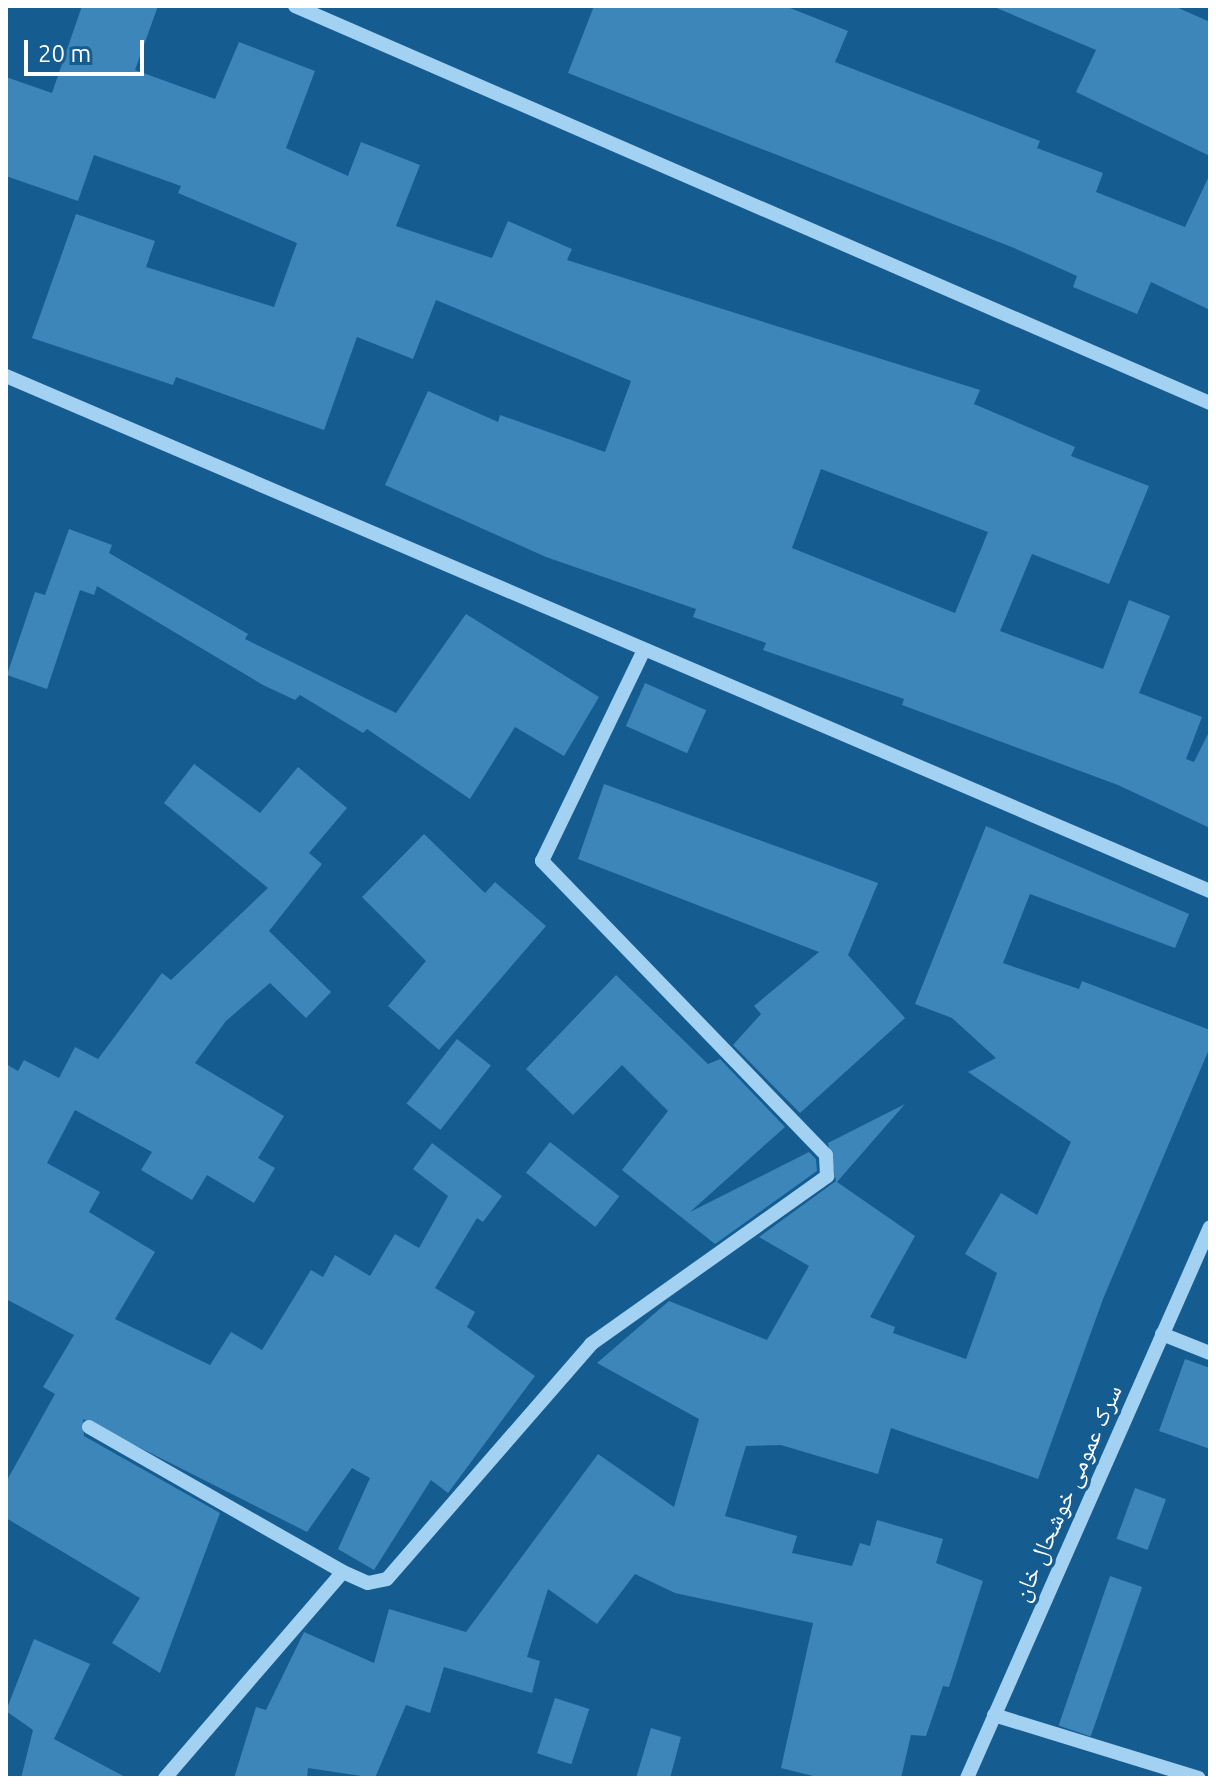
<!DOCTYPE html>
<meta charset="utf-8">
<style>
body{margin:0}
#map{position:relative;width:1216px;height:1784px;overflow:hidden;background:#155c91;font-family:Ubuntu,"Noto Naskh Arabic",sans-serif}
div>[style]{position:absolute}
.building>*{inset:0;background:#3d86b9;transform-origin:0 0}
.minor>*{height:14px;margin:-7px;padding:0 7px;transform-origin:7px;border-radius:7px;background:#a2d1f1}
span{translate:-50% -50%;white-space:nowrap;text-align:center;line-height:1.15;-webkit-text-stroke:7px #155c91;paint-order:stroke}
.street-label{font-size:24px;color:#fff}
.frame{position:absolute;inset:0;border:8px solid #fff;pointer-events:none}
.scale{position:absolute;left:24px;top:40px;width:120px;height:36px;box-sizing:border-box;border:4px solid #fff;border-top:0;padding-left:10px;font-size:24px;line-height:28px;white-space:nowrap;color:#fff;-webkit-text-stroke:6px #155c91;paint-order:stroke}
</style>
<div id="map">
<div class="building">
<i style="clip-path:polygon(evenodd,82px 6px,158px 6px,135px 70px,215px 99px,239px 42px,315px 71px,286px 148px,348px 176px,361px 142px,420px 165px,396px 226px,492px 258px,508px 221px,572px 249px,567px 260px,980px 390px,974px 404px,1075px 447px,1071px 456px,1149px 486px,1109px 584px,1032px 554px,1000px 631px,1103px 669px,1129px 600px,1170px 616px,1139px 693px,1202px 717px,1186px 759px,1194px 762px,1210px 730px,1210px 828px,1118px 785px,902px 705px,904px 699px,763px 650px,766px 643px,693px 617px,696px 609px,546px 557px,385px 485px,428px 391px,498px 422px,500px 415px,605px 452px,631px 381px,436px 300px,413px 359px,357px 337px,324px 430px,176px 377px,173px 385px,32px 338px,76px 214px,155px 241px,146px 267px,274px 307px,297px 243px,178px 193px,181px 186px,94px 155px,78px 201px,6px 176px,6px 77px,52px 93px,82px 6px,821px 469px,988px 532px,955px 613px,792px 548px,821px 469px)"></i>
<i style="clip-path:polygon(594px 6px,785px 6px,848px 31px,835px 62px,1040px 141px,1037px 148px,1103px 173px,1096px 192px,1185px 227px,1210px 174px,1210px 310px,1151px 282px,1137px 314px,1073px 287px,1077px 276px,1014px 248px,568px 73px)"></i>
<i style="clip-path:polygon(992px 6px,1174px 6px,1210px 22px,1210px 156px,1076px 92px,1096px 50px)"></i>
<i style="clip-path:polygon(69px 529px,112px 545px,109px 553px,248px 634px,245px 639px,396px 713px,466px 614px,599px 697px,564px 756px,515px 727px,470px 799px,367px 729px,363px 733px,300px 695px,295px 700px,263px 685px,97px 586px,94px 595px,80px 590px,47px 689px,7px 675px,35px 592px,45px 595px)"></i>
<i style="left:645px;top:683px;width:67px;height:47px;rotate:24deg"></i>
<i style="clip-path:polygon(194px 764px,260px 813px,298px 767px,347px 808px,309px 853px,322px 864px,269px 931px,331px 992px,306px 1018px,270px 983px,226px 1021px,195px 1063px,284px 1116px,258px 1158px,275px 1168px,254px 1203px,207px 1175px,192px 1200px,141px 1170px,152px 1152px,75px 1110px,47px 1163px,100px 1192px,89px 1212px,155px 1252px,115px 1319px,210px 1365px,231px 1332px,262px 1350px,311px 1270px,323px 1277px,335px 1255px,370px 1276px,395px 1234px,419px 1248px,448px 1196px,413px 1169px,432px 1143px,502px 1196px,483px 1222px,477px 1218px,435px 1288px,475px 1312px,467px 1327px,535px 1376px,448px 1493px,431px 1480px,374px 1570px,338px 1549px,370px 1478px,352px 1468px,307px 1532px,83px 1419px,84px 1436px,220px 1513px,160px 1673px,112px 1643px,140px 1598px,6px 1518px,6px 1482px,55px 1394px,43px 1387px,74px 1335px,6px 1299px,6px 1064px,18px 1071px,24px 1060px,59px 1078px,75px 1047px,98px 1059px,162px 973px,171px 980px,268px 888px,164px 803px)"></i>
<i style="clip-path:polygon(604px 784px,878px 883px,848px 955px,905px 1018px,800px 1113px,733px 1045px,761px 1014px,754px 1006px,819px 952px,578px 859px)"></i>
<i style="clip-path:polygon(986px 826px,1189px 914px,1175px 948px,1030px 894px,1003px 963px,1079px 989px,1082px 981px,1210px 1030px,1210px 1047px,1103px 1299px,1038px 1479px,891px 1428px,878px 1474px,781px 1445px,746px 1446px,725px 1516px,797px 1536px,792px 1553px,852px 1566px,860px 1543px,870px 1546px,877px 1520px,943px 1539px,936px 1563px,983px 1581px,949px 1687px,943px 1686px,926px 1736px,911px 1735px,901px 1778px,821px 1778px,781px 1768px,813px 1623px,675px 1593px,635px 1574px,597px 1624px,548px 1589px,527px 1657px,540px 1661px,532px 1693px,444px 1667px,430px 1713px,406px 1705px,375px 1778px,308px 1768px,307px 1778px,234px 1778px,256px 1707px,266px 1710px,304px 1632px,374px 1663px,389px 1609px,466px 1632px,598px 1454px,674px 1507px,699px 1419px,597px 1363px,669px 1301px,767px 1340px,809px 1266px,759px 1237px,836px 1181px,828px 1143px,905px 1104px,837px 1182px,915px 1236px,870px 1317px,895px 1327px,893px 1333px,966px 1359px,997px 1273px,965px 1254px,1001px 1193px,1037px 1215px,1071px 1142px,968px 1072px,996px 1058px,952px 1018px,915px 1004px)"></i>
<i style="clip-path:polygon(424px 834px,485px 893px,495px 882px,546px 926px,439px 1050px,388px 1006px,426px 961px,362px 897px)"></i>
<i style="clip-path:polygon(616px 975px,708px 1064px,720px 1059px,785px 1127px,690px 1212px,809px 1152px,816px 1159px,817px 1171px,715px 1244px,622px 1170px,668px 1111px,622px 1065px,573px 1115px,526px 1069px)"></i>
<i style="left:457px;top:1039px;width:43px;height:82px;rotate:38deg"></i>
<i style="left:550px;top:1142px;width:88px;height:39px;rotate:38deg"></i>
<i style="clip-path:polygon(1185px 1359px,1210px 1368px,1210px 1449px,1159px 1431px)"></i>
<i style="left:1135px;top:1488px;width:33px;height:54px;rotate:20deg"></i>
<i style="left:1110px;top:1576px;width:34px;height:158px;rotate:19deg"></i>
<i style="clip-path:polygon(34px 1639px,90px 1664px,54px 1739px,127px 1778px,21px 1778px,33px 1730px,6px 1711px)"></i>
<i style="left:555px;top:1698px;width:36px;height:58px;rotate:18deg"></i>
<i style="clip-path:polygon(651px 1728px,681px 1737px,670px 1778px,636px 1778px)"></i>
</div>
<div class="minor">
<i style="left:295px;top:6px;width:997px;rotate:23.46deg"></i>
<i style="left:6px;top:376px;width:1310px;rotate:23.16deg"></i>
<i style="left:1162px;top:1334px;width:52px;rotate:21.6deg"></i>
<i style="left:89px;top:1427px;width:292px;rotate:29.7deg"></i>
<i style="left:994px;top:1715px;width:214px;rotate:17.1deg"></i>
<i style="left:165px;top:1778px;width:272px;rotate:-49.2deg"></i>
<i style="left:343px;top:1572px;width:27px;rotate:24deg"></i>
<i style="left:368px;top:1583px;width:19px;rotate:-12deg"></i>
<i style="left:387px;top:1579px;width:311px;rotate:-49deg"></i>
<i style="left:591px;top:1344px;width:290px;rotate:-35.4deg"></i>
<i style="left:827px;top:1176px;width:21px;rotate:-93deg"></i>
<i style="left:826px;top:1155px;width:409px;rotate:-134deg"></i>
<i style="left:542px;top:861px;width:234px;rotate:-64.2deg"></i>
<i style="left:967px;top:1778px;width:602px;rotate:-66.2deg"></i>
</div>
<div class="street-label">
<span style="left:1067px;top:1493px;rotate:-66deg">سرک عمومی خوشحال خان</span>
</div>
<div class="frame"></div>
<div class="scale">20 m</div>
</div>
